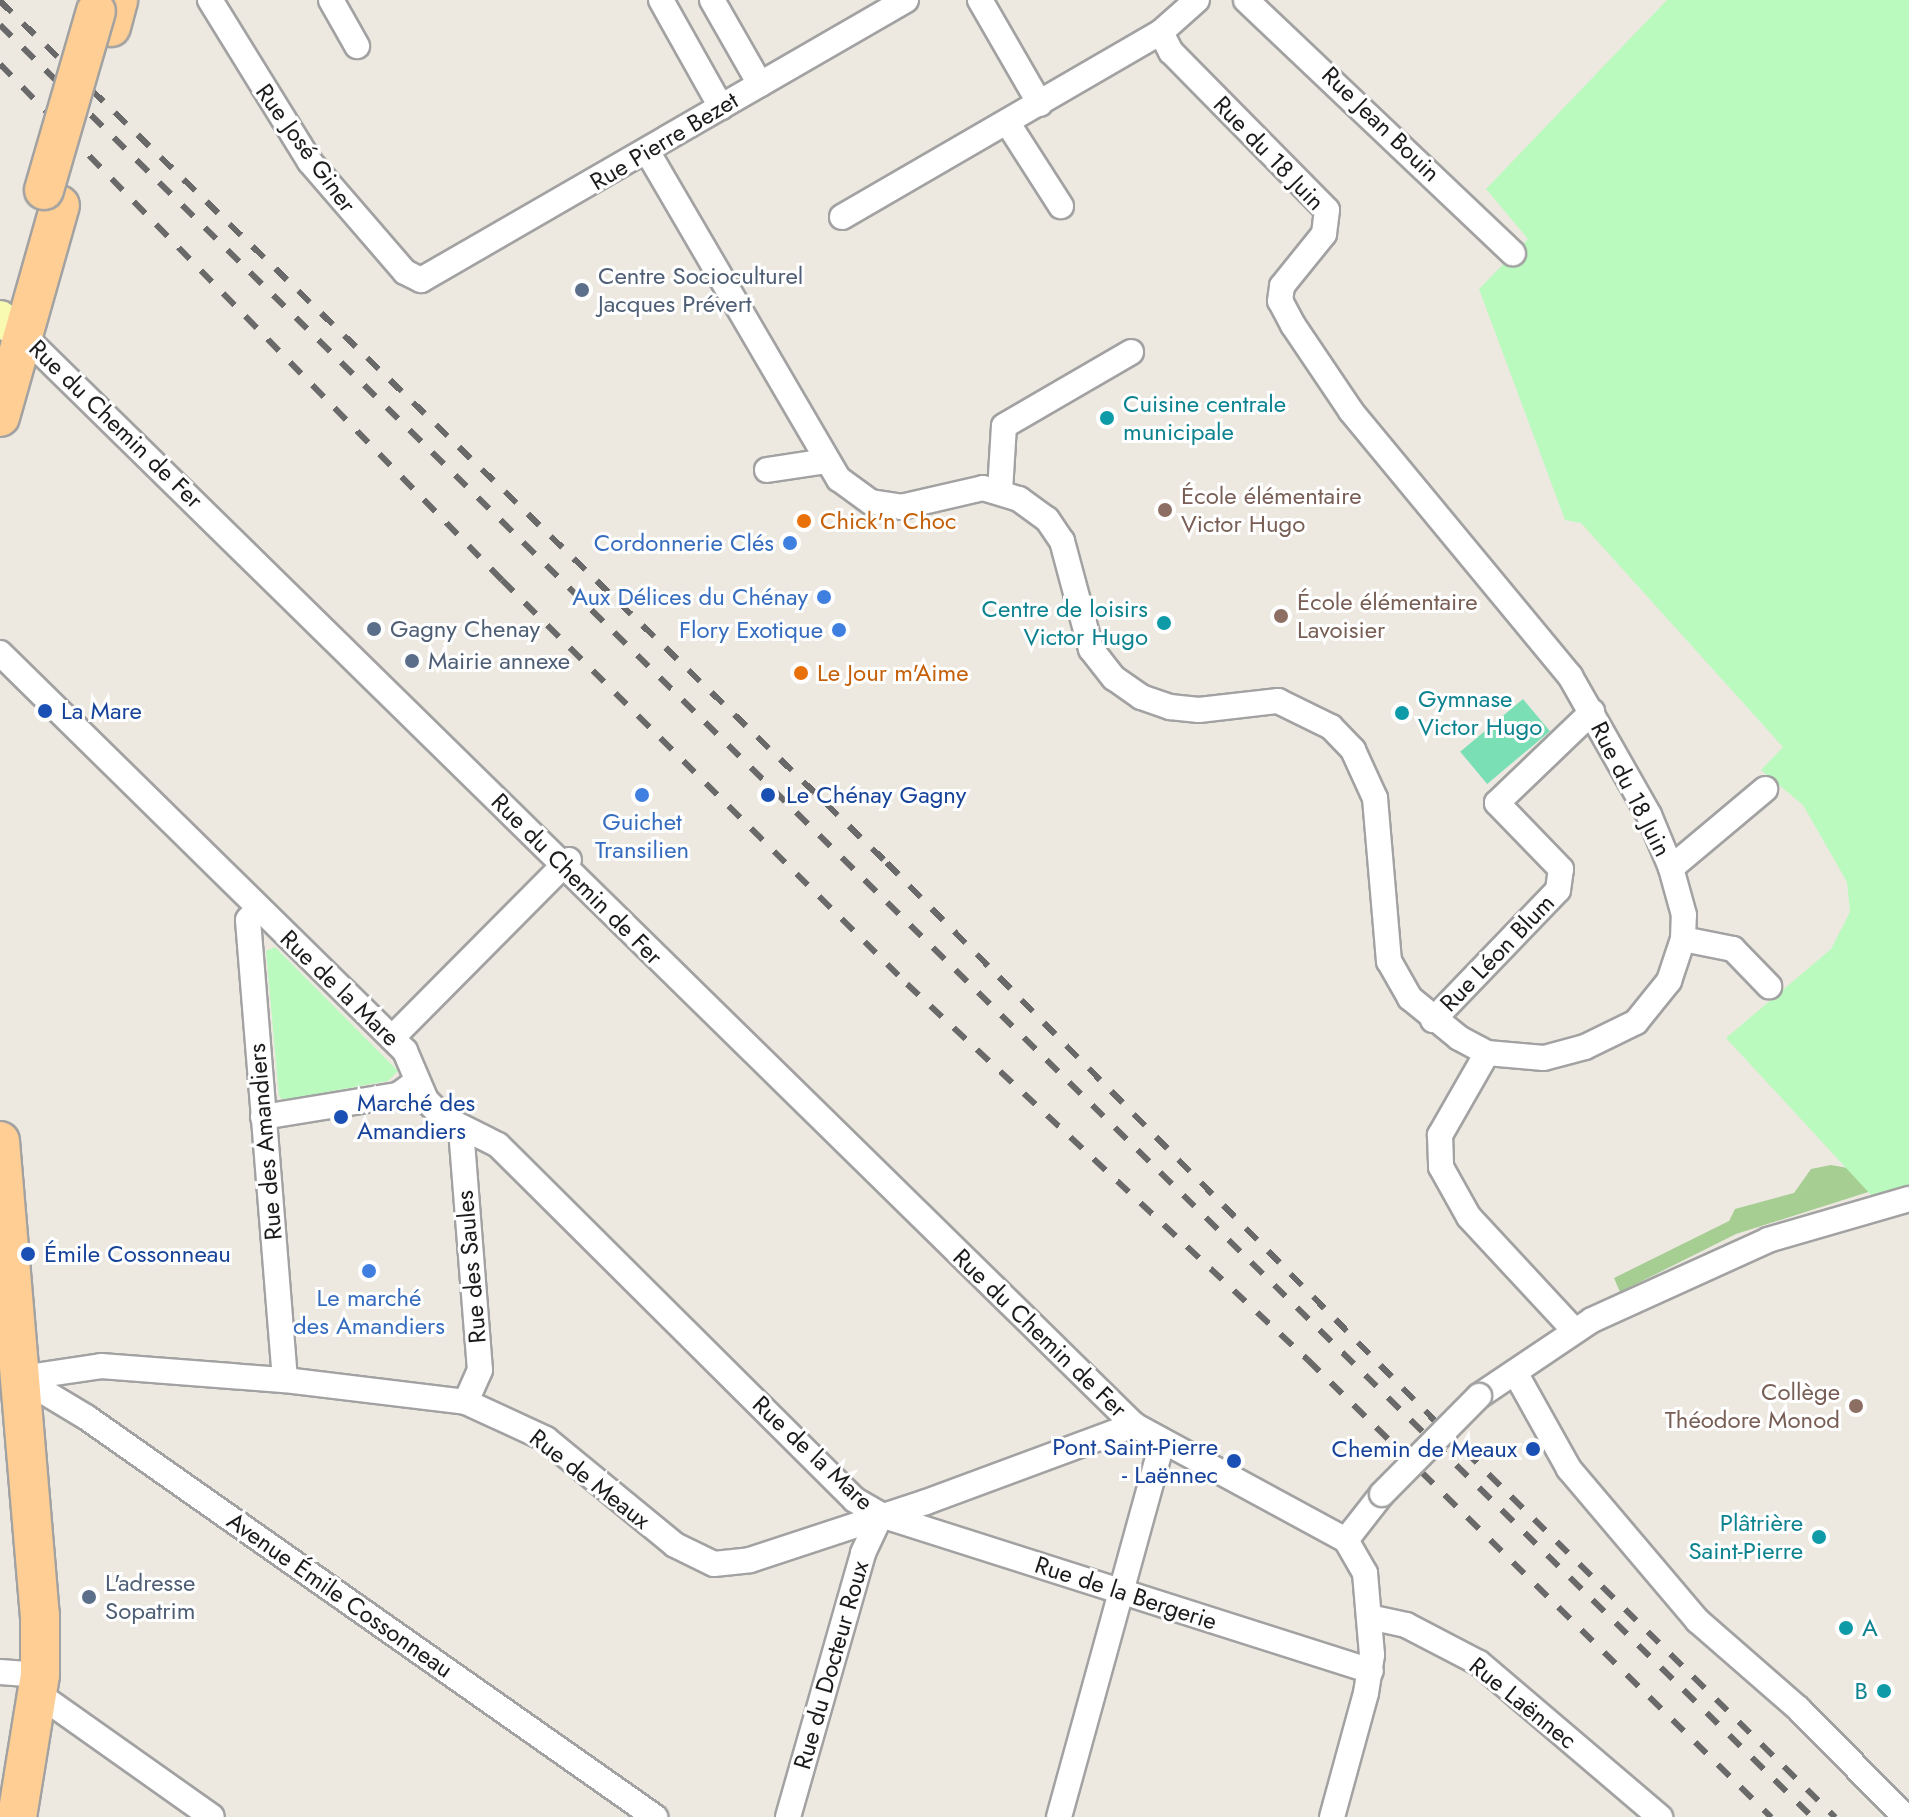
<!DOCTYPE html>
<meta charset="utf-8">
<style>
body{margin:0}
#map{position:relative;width:1909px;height:1817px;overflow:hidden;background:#ede8e0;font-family:Jost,sans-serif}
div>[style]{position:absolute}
.forest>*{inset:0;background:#a6ce93}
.park>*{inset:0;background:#bafabe}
.pitch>*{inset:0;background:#7bdfb6;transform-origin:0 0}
.roads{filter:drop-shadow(2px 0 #a2a2a2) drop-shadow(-2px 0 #a2a2a2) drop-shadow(0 2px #a2a2a2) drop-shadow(0 -2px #a2a2a2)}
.street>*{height:24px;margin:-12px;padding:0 12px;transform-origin:12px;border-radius:12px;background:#fff}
.secondary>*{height:34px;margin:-17px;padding:0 17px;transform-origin:17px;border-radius:17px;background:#f8fab1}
.primary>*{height:38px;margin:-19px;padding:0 19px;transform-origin:19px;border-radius:19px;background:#fece94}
.rail>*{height:6px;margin-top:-3px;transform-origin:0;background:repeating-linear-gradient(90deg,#696969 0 16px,transparent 0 32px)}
.bridges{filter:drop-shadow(2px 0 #a2a2a2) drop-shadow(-2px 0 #a2a2a2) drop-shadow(0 2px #a2a2a2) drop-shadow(0 -2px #a2a2a2)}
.street-bridge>*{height:24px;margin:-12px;padding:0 12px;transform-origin:12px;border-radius:12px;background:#fff}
.primary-bridge>*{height:38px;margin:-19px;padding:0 19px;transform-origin:19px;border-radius:19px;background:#fece94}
.dots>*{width:22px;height:22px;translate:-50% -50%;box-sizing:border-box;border:4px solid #fff;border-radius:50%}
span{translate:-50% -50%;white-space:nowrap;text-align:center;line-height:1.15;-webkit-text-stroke:6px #fff;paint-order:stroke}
.street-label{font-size:24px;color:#1b1b1b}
.service-label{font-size:24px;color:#4e5e75}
.left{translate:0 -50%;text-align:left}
.culture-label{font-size:24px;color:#0d838f}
.right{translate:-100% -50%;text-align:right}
.education-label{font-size:24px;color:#785e54}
.food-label{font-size:24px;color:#c56008}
.shop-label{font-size:24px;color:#366cbe}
.transit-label{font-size:24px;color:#164399}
</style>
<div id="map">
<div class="forest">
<i style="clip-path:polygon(1831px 1165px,1909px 1179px,1736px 1234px,1620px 1292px,1614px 1278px,1729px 1221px,1735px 1209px,1794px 1193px,1811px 1169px)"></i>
</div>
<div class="park">
<i style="clip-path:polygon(1667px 0,1909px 0,1909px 1185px,1871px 1195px,1726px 1038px,1831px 949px,1850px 912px,1847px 882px,1803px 805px,1761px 770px,1783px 747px,1581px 523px,1565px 520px,1479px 289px,1528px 239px,1486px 189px)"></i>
<i style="clip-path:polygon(275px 947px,398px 1071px,388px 1081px,283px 1100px,279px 1096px,266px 951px)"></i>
</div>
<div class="pitch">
<i style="left:1523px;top:699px;width:42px;height:82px;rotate:50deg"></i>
</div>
<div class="roads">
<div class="street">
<i style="left:210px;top:0;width:190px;rotate:58.3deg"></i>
<i style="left:310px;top:162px;width:145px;rotate:49.2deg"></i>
<i style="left:405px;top:272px;width:18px;rotate:27deg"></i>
<i style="left:421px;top:280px;width:560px;rotate:-30deg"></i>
<i style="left:331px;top:0;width:53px;rotate:60.5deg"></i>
<i style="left:661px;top:0;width:123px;rotate:60.7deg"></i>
<i style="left:712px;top:0;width:97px;rotate:60.3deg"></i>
<i style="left:980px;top:0;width:120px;rotate:60deg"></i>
<i style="left:1246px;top:0;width:368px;rotate:43.5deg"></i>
<i style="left:1007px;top:122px;width:100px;rotate:57.3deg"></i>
<i style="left:647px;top:151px;width:380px;rotate:59.7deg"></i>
<i style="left:839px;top:479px;width:39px;rotate:36deg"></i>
<i style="left:871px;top:502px;width:30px;rotate:9deg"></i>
<i style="left:901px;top:507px;width:84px;rotate:-13deg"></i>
<i style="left:983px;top:488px;width:38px;rotate:17deg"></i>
<i style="left:1019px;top:499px;width:34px;rotate:36deg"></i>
<i style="left:1047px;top:519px;width:27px;rotate:56deg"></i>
<i style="left:1062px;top:541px;width:112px;rotate:75deg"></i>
<i style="left:1091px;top:649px;width:37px;rotate:52deg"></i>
<i style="left:1114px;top:678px;width:33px;rotate:35deg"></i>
<i style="left:1141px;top:697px;width:31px;rotate:19deg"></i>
<i style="left:1170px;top:707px;width:29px;rotate:6deg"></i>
<i style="left:1199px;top:710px;width:80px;rotate:-6.5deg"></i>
<i style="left:1278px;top:701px;width:59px;rotate:26.1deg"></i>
<i style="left:1331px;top:727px;width:32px;rotate:46deg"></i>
<i style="left:1353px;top:750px;width:53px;rotate:65.4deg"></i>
<i style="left:1375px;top:798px;width:164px;rotate:85.1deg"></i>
<i style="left:1389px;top:961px;width:43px;rotate:60.4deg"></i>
<i style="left:1410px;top:998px;width:63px;rotate:39.2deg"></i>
<i style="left:1459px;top:1038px;width:32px;rotate:28deg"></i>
<i style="left:1487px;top:1053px;width:57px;rotate:5deg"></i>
<i style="left:1544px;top:1058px;width:42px;rotate:-15deg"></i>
<i style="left:1585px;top:1047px;width:57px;rotate:-26.1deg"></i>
<i style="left:1636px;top:1022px;width:53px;rotate:-51.2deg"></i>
<i style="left:1669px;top:981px;width:44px;rotate:-71.6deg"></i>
<i style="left:1683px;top:939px;width:24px;rotate:-88deg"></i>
<i style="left:1684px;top:915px;width:49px;rotate:-105.5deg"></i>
<i style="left:1671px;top:868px;width:57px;rotate:-112.5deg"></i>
<i style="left:1649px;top:815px;width:160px;rotate:-119.6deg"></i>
<i style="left:1570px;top:676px;width:344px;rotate:-129.6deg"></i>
<i style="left:1351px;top:411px;width:104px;rotate:-124deg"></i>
<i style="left:1293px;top:325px;width:27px;rotate:-118deg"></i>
<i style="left:1280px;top:301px;width:15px;rotate:-82deg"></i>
<i style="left:1282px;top:286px;width:67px;rotate:-51.1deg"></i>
<i style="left:1324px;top:234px;width:24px;rotate:-83deg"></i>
<i style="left:1327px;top:210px;width:222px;rotate:-134.6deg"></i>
<i style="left:1171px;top:52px;width:22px;rotate:-117deg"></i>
<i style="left:1161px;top:32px;width:48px;rotate:-41.6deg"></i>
<i style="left:842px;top:217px;width:369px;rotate:-30.1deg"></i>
<i style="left:21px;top:333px;width:1559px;rotate:44.45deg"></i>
<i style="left:1134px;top:1425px;width:241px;rotate:28.5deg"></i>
<i style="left:1346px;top:1540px;width:38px;rotate:60deg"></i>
<i style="left:1365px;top:1573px;width:82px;rotate:85.1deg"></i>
<i style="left:1372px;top:1655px;width:38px;rotate:99deg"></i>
<i style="left:1366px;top:1693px;width:129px;rotate:105.3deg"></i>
<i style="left:767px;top:470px;width:61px;rotate:-8.5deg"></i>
<i style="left:1000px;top:491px;width:65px;rotate:-86.5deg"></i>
<i style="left:1004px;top:426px;width:147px;rotate:-30.2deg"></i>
<i style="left:0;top:653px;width:568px;rotate:44.5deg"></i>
<i style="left:405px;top:1051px;width:53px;rotate:66.8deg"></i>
<i style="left:426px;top:1100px;width:25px;rotate:45deg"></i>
<i style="left:444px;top:1118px;width:60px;rotate:26.6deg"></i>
<i style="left:498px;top:1145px;width:503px;rotate:44.84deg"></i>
<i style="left:855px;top:1500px;width:30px;rotate:30deg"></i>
<i style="left:881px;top:1515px;width:514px;rotate:17.66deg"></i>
<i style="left:1671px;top:868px;width:123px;rotate:-40deg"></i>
<i style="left:259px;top:908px;width:16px;rotate:133deg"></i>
<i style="left:248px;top:920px;width:461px;rotate:85.4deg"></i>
<i style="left:1683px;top:939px;width:51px;rotate:11.3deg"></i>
<i style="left:1733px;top:949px;width:52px;rotate:45.8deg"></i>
<i style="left:1433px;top:1020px;width:180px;rotate:-46.1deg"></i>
<i style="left:1558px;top:890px;width:21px;rotate:-82deg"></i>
<i style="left:1561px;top:869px;width:92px;rotate:-134.1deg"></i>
<i style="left:1497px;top:803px;width:132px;rotate:-43.8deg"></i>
<i style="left:392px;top:1038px;width:251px;rotate:-45.2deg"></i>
<i style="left:1487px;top:1053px;width:95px;rotate:119.8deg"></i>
<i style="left:1440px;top:1135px;width:32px;rotate:88deg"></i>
<i style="left:1441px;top:1167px;width:57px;rotate:60.8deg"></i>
<i style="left:1469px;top:1217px;width:154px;rotate:47.1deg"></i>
<i style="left:263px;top:1117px;width:137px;rotate:-9.3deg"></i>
<i style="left:398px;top:1095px;width:22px;rotate:-36deg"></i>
<i style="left:461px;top:1129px;width:242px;rotate:85.5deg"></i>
<i style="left:480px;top:1370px;width:35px;rotate:114deg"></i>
<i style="left:1516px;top:1374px;width:109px;rotate:60.8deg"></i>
<i style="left:1569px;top:1469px;width:199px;rotate:49.7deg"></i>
<i style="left:1698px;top:1621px;width:134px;rotate:41.1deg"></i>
<i style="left:1799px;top:1709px;width:151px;rotate:45.5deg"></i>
<i style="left:21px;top:1378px;width:81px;rotate:-8.5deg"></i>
<i style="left:101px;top:1366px;width:185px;rotate:4.4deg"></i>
<i style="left:285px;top:1380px;width:182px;rotate:6.9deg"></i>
<i style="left:466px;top:1402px;width:88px;rotate:24.8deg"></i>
<i style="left:546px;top:1439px;width:167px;rotate:39.4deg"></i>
<i style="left:675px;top:1545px;width:43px;rotate:26deg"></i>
<i style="left:714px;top:1564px;width:36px;rotate:-6deg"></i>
<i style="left:750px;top:1560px;width:185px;rotate:-18.2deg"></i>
<i style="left:926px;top:1502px;width:222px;rotate:-20.3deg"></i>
<i style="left:21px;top:1378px;width:76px;rotate:31deg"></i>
<i style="left:86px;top:1417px;width:696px;rotate:35.11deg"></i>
<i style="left:1479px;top:1396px;width:136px;rotate:-33.9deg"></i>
<i style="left:1592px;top:1320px;width:193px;rotate:-24.4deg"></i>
<i style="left:1768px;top:1240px;width:147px;rotate:-16.2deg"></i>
<i style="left:1346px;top:1540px;width:58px;rotate:-52deg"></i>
<i style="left:1369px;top:1617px;width:38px;rotate:12deg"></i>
<i style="left:1406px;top:1625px;width:82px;rotate:27.5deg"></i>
<i style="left:1479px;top:1663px;width:238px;rotate:40.4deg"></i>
<i style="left:0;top:1672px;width:40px;rotate:4.3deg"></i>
<i style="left:37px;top:1693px;width:214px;rotate:35.3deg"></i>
<i style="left:788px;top:1817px;width:274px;rotate:-74.1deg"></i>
<i style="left:863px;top:1553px;width:42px;rotate:-64.7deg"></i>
<i style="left:1059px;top:1817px;width:387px;rotate:-74.6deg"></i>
</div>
<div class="secondary">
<i style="left:0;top:318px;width:26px;rotate:36deg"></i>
</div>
<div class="primary">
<i style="left:111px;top:27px;width:28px;rotate:-75deg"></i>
<i style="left:0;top:417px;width:220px;rotate:-74.2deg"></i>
<i style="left:0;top:1141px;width:476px;rotate:85.2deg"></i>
<i style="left:40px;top:1615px;width:60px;rotate:90deg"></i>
<i style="left:40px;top:1675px;width:144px;rotate:99.2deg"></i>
</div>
</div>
<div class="rail">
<i style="left:0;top:1px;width:1237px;rotate:44.18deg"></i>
<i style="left:887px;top:863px;width:793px;rotate:45.51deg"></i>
<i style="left:1443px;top:1429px;width:552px;rotate:44.71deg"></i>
<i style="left:0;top:25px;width:2548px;rotate:44.68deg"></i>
<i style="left:0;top:64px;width:720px;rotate:45.79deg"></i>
<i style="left:502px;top:580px;width:572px;rotate:44.93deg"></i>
<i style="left:907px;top:984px;width:550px;rotate:43.16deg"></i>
<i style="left:1308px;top:1360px;width:651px;rotate:44.63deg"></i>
</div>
<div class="bridges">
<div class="street-bridge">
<i style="left:1382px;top:1494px;width:138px;rotate:-45.3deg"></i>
</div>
<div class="primary-bridge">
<i style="left:44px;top:190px;width:186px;rotate:-73.8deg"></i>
</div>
</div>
<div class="dots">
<i style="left:582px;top:290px;background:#5c6f8a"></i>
<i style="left:1107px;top:418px;background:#0f9aa8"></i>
<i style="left:1165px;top:510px;background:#8d6e63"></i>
<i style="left:804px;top:521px;background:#e8710a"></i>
<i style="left:790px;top:543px;background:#3f7fe0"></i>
<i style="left:824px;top:597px;background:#3f7fe0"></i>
<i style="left:1281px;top:616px;background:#8d6e63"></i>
<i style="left:1164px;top:623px;background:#0f9aa8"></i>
<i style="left:374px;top:629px;background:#5c6f8a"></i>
<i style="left:839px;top:630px;background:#3f7fe0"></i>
<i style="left:412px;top:661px;background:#5c6f8a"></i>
<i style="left:801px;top:673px;background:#e8710a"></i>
<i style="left:45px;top:711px;background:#1a4fb4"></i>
<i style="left:1402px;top:713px;background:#0f9aa8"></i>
<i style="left:642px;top:795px;background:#3f7fe0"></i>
<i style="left:768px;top:795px;background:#1a4fb4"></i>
<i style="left:341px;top:1117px;background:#1a4fb4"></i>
<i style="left:28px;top:1254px;background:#1a4fb4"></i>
<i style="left:369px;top:1271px;background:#3f7fe0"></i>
<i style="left:1856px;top:1406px;background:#8d6e63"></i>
<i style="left:1533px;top:1449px;background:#1a4fb4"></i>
<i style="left:1234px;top:1461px;background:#1a4fb4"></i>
<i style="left:1819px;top:1537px;background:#0f9aa8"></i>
<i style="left:89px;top:1597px;background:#5c6f8a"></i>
<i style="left:1846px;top:1628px;background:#0f9aa8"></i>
<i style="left:1884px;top:1691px;background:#0f9aa8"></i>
</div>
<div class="street-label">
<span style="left:1381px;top:124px;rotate:44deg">Rue Jean Bouin</span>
<span style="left:664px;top:141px;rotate:-31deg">Rue Pierre Bezet</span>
<span style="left:306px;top:148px;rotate:54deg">Rue José Giner</span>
<span style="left:1269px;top:153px;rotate:46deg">Rue du 18 Juin</span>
<span style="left:116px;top:424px;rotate:44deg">Rue du Chemin de Fer</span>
<span style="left:1631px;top:789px;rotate:63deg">Rue du 18 Juin</span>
<span style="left:577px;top:879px;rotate:45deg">Rue du Chemin de Fer</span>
<span style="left:1497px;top:953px;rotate:-46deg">Rue Léon Blum</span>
<span style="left:340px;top:988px;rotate:44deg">Rue de la Mare</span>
<span style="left:265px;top:1142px;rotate:-95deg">Rue des Amandiers</span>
<span style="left:471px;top:1267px;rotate:-95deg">Rue des Saules</span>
<span style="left:1040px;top:1333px;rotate:44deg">Rue du Chemin de Fer</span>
<span style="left:813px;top:1453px;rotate:43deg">Rue de la Mare</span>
<span style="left:590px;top:1479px;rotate:38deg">Rue de Meaux</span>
<span style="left:1126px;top:1593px;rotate:18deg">Rue de la Bergerie</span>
<span style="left:340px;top:1595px;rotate:35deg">Avenue Émile Cossonneau</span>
<span style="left:831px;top:1665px;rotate:-74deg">Rue du Docteur Roux</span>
<span style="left:1523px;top:1703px;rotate:39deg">Rue Laënnec</span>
</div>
<div class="service-label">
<span class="left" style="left:598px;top:290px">Centre Socioculturel<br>Jacques Prévert</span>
<span class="left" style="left:390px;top:629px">Gagny Chenay</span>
<span class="left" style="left:428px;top:661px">Mairie annexe</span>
<span class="left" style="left:105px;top:1597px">L'adresse<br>Sopatrim</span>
</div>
<div class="culture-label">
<span class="left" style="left:1123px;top:418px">Cuisine centrale<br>municipale</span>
<span class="right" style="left:1148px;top:623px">Centre de loisirs<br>Victor Hugo</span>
<span class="left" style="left:1418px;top:713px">Gymnase<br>Victor Hugo</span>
<span class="right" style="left:1803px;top:1537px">Plâtrière<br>Saint-Pierre</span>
<span class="left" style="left:1862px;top:1628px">A</span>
<span class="right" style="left:1868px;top:1691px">B</span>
</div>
<div class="education-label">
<span class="left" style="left:1181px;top:510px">École élémentaire<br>Victor Hugo</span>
<span class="left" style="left:1297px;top:616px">École élémentaire<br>Lavoisier</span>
<span class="right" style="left:1840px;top:1406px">Collège<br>Théodore Monod</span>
</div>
<div class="food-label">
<span class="left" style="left:820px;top:521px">Chick'n Choc</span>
<span class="left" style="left:817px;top:673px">Le Jour m'Aime</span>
</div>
<div class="shop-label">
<span class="right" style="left:774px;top:543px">Cordonnerie Clés</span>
<span class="right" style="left:808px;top:597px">Aux Délices du Chénay</span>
<span class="right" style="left:823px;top:630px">Flory Exotique</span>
<span style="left:642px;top:836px">Guichet<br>Transilien</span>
<span style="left:369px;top:1312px">Le marché<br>des Amandiers</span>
</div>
<div class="transit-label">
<span class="left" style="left:61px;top:711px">La Mare</span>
<span class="left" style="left:786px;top:795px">Le Chénay Gagny</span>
<span class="left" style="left:357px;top:1117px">Marché des<br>Amandiers</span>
<span class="left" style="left:44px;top:1254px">Émile Cossonneau</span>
<span class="right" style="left:1218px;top:1461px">Pont Saint-Pierre<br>- Laënnec</span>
<span class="right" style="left:1517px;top:1449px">Chemin de Meaux</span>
</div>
</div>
